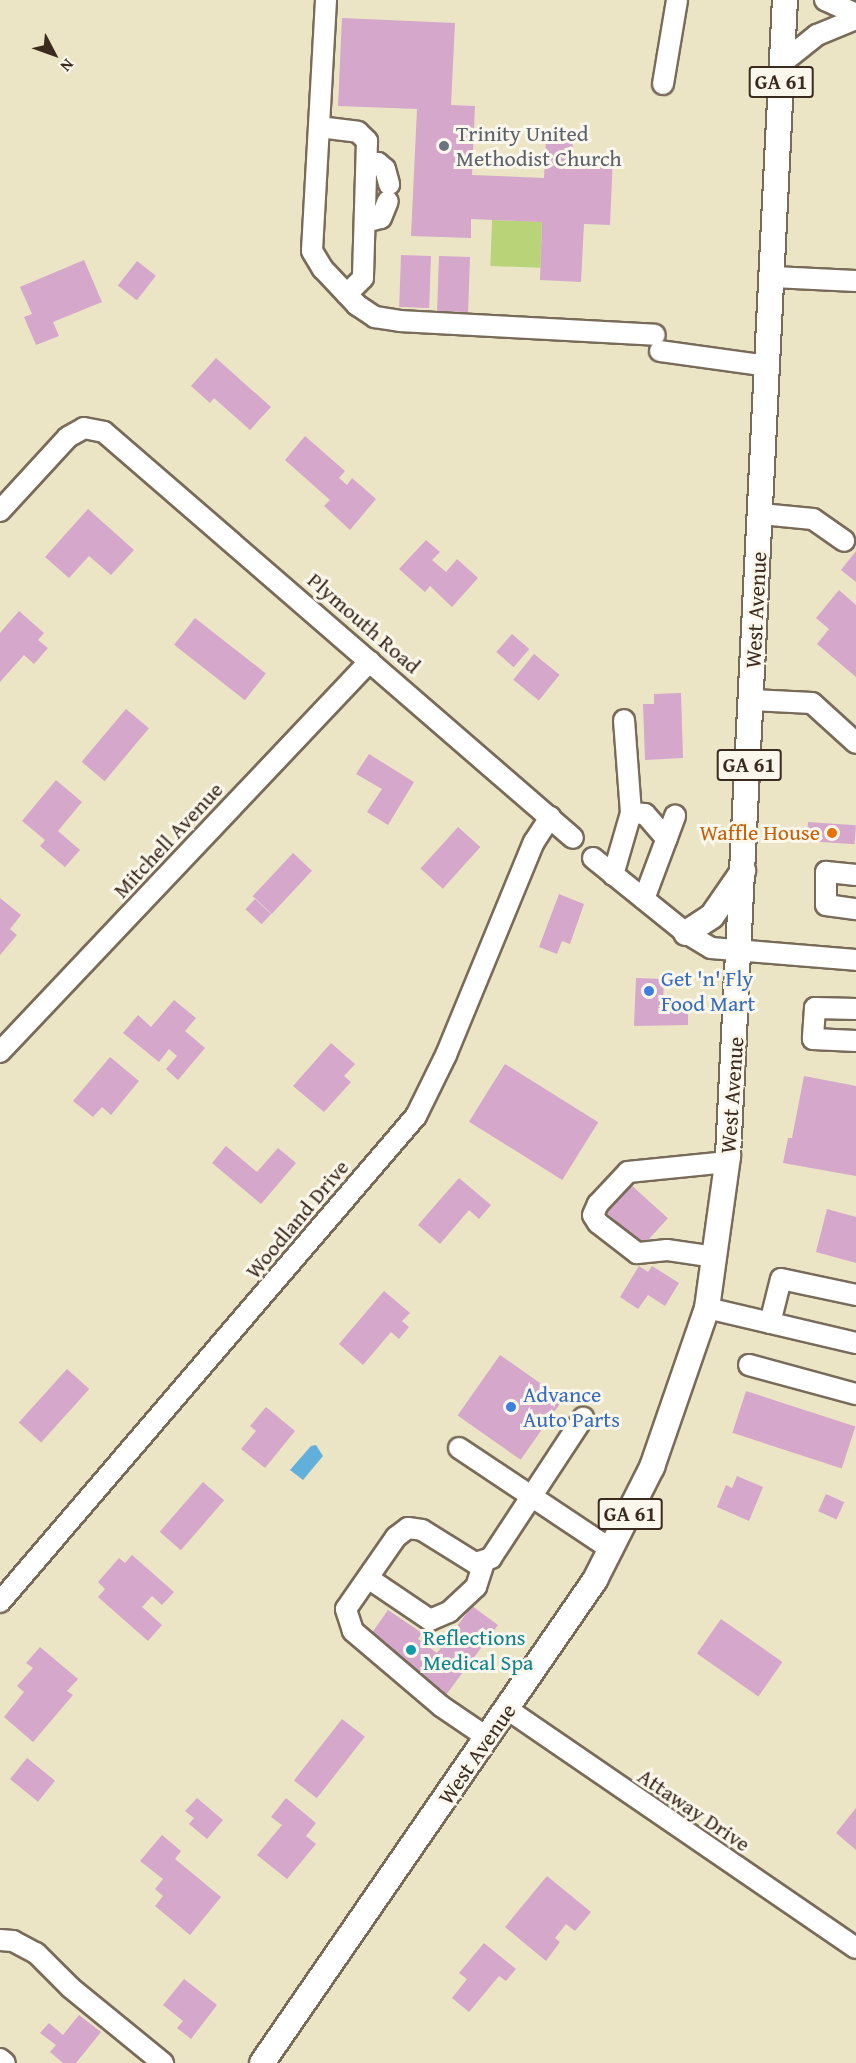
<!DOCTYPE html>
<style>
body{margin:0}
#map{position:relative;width:856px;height:2063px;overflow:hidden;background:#ebe5c6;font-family:"Gentium Book Plus",serif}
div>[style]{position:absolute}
.green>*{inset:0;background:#b9d379;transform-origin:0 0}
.water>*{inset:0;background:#63afdc}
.building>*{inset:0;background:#d5a7cb;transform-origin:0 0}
.roads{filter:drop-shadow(2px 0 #796b59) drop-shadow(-2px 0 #796b59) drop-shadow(0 2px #796b59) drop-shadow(0 -2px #796b59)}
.minor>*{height:20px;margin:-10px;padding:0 10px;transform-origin:10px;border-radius:10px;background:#fff}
.major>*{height:24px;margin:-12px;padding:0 12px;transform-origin:12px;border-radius:12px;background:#fff}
.dots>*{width:16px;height:16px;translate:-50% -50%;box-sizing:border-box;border:3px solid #fbf7ec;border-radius:50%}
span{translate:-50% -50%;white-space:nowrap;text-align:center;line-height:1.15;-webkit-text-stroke:6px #fbf7ec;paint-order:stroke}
.shield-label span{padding:2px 4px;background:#fbf7ec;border:2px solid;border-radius:4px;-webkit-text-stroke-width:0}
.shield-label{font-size:21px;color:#3b2a1e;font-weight:700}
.worship-label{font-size:22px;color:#5b616d}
.left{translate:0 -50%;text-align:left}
.street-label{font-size:22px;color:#3b2a1e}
.food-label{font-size:22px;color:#c56008}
.right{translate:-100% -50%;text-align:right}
.shop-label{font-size:22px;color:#366cbe}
.culture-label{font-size:22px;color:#0d838f}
.north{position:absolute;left:24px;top:24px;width:60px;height:60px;-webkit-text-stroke:4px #fbf7ec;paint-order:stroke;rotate:131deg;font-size:16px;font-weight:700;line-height:24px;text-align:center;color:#3b2a1e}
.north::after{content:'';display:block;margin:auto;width:21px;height:27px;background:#3b2a1e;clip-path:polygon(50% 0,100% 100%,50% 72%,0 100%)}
</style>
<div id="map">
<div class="green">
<i style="left:492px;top:220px;width:50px;height:46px;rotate:2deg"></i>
</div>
<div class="water">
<i style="clip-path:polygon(316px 1445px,323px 1456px,303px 1480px,290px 1470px,311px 1446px)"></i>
</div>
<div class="building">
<i style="clip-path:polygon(342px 18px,455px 23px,451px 105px,475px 106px,472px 175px,544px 178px,546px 137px,573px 138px,572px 154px,613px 156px,610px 225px,584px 224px,581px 282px,540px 280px,542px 222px,471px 219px,471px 238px,411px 236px,417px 109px,338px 106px)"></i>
<i style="left:401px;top:255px;width:30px;height:52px;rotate:2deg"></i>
<i style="left:439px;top:256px;width:31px;height:55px;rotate:2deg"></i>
<i style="clip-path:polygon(84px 260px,102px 302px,53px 322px,59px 336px,36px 345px,24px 317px,32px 314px,20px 287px)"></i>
<i style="left:137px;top:261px;width:24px;height:31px;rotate:38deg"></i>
<i style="clip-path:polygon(216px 358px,271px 407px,250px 430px,214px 398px,210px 403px,191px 386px)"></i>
<i style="clip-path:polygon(305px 436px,345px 471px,339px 478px,347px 485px,352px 478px,376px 499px,350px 530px,324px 506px,330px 500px,285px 460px)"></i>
<i style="clip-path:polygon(88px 509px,134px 550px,111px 575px,89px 556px,69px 578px,45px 557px)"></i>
<i style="clip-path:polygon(426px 540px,440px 552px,432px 560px,446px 572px,457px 559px,478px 578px,452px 607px,430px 586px,425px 592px,399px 569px)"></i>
<i style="clip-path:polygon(856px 551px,856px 582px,841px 570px)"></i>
<i style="clip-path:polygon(839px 590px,856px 605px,856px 677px,817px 644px,829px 629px,816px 618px)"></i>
<i style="clip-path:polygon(19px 611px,44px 633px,38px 640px,48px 648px,34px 664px,24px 655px,0 682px,0 633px)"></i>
<i style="left:195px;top:618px;width:90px;height:34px;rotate:38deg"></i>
<i style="left:512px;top:634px;width:23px;height:24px;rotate:41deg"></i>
<i style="left:534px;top:654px;width:33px;height:33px;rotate:39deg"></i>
<i style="clip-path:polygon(681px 693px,683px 758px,645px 760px,643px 704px,654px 704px,654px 694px)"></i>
<i style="left:126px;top:709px;width:30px;height:69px;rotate:40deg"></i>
<i style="clip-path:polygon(369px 754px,414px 782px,388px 825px,367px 812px,382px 789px,356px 774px)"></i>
<i style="clip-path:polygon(56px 780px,82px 802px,58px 831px,80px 850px,65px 867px,40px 846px,45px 840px,22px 821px)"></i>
<i style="left:808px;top:822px;width:48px;height:19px;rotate:4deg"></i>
<i style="left:458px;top:827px;width:30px;height:56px;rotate:42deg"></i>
<i style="left:293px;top:853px;width:26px;height:59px;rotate:43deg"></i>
<i style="clip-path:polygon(559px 894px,584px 904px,570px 944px,562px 941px,557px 954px,539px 947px)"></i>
<i style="clip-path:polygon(0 898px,21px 915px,10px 929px,17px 935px,0 955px)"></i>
<i style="left:255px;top:899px;width:22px;height:14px;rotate:43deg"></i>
<i style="clip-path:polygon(636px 978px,664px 979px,663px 1004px,688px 1005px,688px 1025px,634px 1026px)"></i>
<i style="clip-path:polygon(174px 1000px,196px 1018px,185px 1031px,205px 1048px,178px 1080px,166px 1069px,177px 1056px,169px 1049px,159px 1062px,123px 1033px,138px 1015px,151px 1027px)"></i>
<i style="clip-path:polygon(331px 1043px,355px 1064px,344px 1076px,351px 1082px,324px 1112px,293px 1086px)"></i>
<i style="clip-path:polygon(110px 1057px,139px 1081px,111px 1115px,102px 1107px,93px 1117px,73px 1101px)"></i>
<i style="left:505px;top:1064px;width:110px;height:68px;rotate:32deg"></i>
<i style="clip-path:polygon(804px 1076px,856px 1086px,856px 1176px,783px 1163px,788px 1138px,792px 1138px)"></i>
<i style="clip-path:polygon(226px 1146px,257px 1172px,278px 1148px,296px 1163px,261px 1204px,212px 1163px)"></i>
<i style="clip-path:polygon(459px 1178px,491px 1205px,479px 1219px,469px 1210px,440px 1244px,418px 1225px)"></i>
<i style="left:630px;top:1184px;width:51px;height:37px;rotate:42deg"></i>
<i style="clip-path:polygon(827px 1209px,856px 1217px,856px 1263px,816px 1252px)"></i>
<i style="clip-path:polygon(639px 1266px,648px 1272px,652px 1266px,679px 1283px,665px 1306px,648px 1295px,638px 1309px,620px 1297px)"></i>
<i style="clip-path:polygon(384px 1291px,410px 1313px,402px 1321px,409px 1327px,399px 1339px,391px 1332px,363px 1365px,339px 1344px)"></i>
<i style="left:500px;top:1355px;width:77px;height:74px;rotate:35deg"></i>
<i style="left:67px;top:1369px;width:30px;height:72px;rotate:42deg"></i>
<i style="left:746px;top:1391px;width:115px;height:44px;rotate:18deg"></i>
<i style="clip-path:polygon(266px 1407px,295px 1431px,265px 1468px,241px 1449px,256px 1431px,250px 1426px)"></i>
<i style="clip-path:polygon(737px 1476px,763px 1487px,749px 1521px,717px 1507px,726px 1485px,732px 1488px)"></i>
<i style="left:203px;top:1482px;width:28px;height:66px;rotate:41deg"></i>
<i style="left:826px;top:1494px;width:20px;height:19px;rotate:24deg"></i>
<i style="clip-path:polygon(132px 1555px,174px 1592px,162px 1605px,152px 1596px,142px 1607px,162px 1625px,148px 1641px,98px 1597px,105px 1589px,98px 1582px,119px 1558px,125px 1563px)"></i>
<i style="clip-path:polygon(472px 1606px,498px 1625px,446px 1695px,369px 1637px,388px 1610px,422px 1633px,418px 1639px,437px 1653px)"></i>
<i style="left:721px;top:1619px;width:75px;height:42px;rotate:35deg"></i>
<i style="clip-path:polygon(40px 1647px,78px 1679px,67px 1691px,73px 1695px,33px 1742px,4px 1717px,24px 1692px,17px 1686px,33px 1668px,26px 1663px)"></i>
<i style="left:342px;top:1719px;width:29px;height:78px;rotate:38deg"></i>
<i style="left:27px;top:1758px;width:36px;height:27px;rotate:39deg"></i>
<i style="clip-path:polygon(197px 1798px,223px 1820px,207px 1839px,189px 1824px,194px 1818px,185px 1811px)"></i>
<i style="clip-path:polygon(286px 1798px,316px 1823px,306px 1836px,316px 1844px,287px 1879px,257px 1855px,282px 1825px,271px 1817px)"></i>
<i style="clip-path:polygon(856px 1808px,856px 1850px,836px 1833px)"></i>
<i style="clip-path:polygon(162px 1835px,181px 1851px,175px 1859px,221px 1897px,190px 1935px,155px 1906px,163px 1896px,155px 1889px,163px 1879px,140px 1861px)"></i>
<i style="clip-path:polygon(547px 1876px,591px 1912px,575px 1931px,566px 1924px,555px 1938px,560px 1942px,546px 1961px,505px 1927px)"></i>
<i style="clip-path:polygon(484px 1943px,516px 1969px,506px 1981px,499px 1976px,469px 2012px,452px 1998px,467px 1979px,459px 1973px)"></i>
<i style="clip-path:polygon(184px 1979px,217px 2005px,191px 2039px,177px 2028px,183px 2021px,163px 2005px)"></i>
<i style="clip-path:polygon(79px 2015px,101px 2032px,76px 2063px,63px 2063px,50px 2052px,56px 2045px,40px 2033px,49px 2023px,63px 2035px)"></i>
</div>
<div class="roads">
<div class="minor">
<i style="left:326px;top:0;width:251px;rotate:93.2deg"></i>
<i style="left:312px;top:251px;width:21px;rotate:59deg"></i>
<i style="left:323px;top:269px;width:50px;rotate:46.6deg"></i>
<i style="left:357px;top:305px;width:22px;rotate:34deg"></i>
<i style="left:375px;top:317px;width:25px;rotate:9deg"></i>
<i style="left:400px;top:321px;width:255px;rotate:3.1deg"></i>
<i style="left:825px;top:0;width:34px;rotate:24deg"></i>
<i style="left:782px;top:63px;width:45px;rotate:-38.7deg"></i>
<i style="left:817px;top:35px;width:42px;rotate:-22.3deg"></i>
<i style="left:663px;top:84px;width:85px;rotate:-80.5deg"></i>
<i style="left:319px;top:127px;width:39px;rotate:7deg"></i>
<i style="left:358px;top:132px;width:13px;rotate:45deg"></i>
<i style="left:367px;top:141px;width:137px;rotate:91.7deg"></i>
<i style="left:363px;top:278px;width:23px;rotate:135deg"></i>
<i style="left:367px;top:163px;width:11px"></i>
<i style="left:378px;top:163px;width:9px;rotate:41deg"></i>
<i style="left:385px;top:169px;width:16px;rotate:75deg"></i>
<i style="left:365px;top:222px;width:16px;rotate:-14deg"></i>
<i style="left:381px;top:218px;width:18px;rotate:-68deg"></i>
<i style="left:773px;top:277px;width:83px;rotate:2.8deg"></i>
<i style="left:660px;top:351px;width:109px;rotate:7.9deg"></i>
<i style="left:0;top:511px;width:100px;rotate:-47.4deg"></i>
<i style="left:68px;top:437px;width:18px;rotate:-29deg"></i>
<i style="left:84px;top:428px;width:20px;rotate:11deg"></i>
<i style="left:104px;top:432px;width:620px;rotate:40.88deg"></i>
<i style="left:761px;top:514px;width:52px;rotate:5.5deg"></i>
<i style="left:813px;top:519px;width:38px;rotate:35deg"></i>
<i style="left:752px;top:700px;width:60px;rotate:2.9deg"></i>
<i style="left:812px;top:703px;width:59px;rotate:42.3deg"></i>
<i style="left:631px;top:813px;width:14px;rotate:4deg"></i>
<i style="left:645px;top:814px;width:33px;rotate:49deg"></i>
<i style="left:593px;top:858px;width:119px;rotate:38.9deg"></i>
<i style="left:686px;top:933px;width:29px;rotate:31deg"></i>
<i style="left:711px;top:948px;width:145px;rotate:4.7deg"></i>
<i style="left:613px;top:875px;width:65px;rotate:-73.8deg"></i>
<i style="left:631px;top:813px;width:93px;rotate:-94.3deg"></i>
<i style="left:856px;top:875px;width:30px;rotate:-174deg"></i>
<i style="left:826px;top:872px;width:33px;rotate:90deg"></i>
<i style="left:826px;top:905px;width:30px;rotate:8deg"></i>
<i style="left:644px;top:899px;width:89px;rotate:-69.5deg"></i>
<i style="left:856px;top:1009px;width:41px;rotate:-178.6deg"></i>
<i style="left:815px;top:1008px;width:31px;rotate:94deg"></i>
<i style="left:813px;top:1039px;width:43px;rotate:2.7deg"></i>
<i style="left:0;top:1052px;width:538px;rotate:-46.58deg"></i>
<i style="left:715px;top:1257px;width:49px;rotate:-171.7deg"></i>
<i style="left:667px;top:1250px;width:30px;rotate:174deg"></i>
<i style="left:637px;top:1253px;width:49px;rotate:-142.4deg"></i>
<i style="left:598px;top:1223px;width:9px;rotate:-122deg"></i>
<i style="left:593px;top:1215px;width:12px;rotate:-66deg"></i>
<i style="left:598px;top:1204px;width:44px;rotate:-46.8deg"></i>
<i style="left:628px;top:1172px;width:100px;rotate:-5.7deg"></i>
<i style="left:707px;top:1308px;width:153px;rotate:13.2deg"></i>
<i style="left:770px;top:1323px;width:45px;rotate:-76deg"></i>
<i style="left:781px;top:1279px;width:77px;rotate:12deg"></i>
<i style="left:749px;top:1365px;width:111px;rotate:15.2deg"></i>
<i style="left:459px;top:1448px;width:184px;rotate:33.7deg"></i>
<i style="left:368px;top:1578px;width:75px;rotate:34.1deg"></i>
<i style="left:430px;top:1620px;width:21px;rotate:-23deg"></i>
<i style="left:449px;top:1612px;width:37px;rotate:-43deg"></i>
<i style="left:476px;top:1587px;width:26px;rotate:-72deg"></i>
<i style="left:0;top:1602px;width:640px;rotate:-49.44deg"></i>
<i style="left:416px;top:1116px;width:68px;rotate:-63.8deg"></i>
<i style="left:446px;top:1055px;width:230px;rotate:-67.6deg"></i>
<i style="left:534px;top:842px;width:30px;rotate:-57deg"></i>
<i style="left:507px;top:1709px;width:423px;rotate:34.4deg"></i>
<i style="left:488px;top:1738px;width:57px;rotate:-145.8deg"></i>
<i style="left:441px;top:1706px;width:116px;rotate:-139.6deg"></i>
<i style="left:353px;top:1631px;width:23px;rotate:-108deg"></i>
<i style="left:346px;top:1609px;width:88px;rotate:-55.2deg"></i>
<i style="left:396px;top:1537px;width:15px;rotate:-37deg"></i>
<i style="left:408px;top:1528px;width:14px;rotate:8deg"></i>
<i style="left:422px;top:1530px;width:62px;rotate:31.9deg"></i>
<i style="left:475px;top:1563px;width:17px;rotate:-17deg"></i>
<i style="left:491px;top:1558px;width:168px;rotate:-56.7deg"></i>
<i style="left:0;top:1940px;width:13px;rotate:4deg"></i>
<i style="left:13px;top:1941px;width:26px;rotate:28deg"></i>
<i style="left:36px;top:1953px;width:49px;rotate:45deg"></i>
<i style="left:71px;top:1988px;width:119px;rotate:39.2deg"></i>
<i style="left:0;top:2059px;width:6px;rotate:39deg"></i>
</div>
<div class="major">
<i style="left:686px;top:933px;width:31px;rotate:-33deg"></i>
<i style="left:712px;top:916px;width:55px;rotate:-55.4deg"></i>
<i style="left:262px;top:2063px;width:587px;rotate:-55.42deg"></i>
<i style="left:595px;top:1580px;width:127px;rotate:-63.2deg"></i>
<i style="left:652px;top:1467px;width:168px;rotate:-70.9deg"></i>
<i style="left:707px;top:1308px;width:153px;rotate:-82.1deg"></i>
<i style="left:728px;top:1156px;width:1157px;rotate:-87.18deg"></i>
</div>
</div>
<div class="dots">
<i style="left:444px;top:146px;background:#6b7280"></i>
<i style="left:832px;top:833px;background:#e8710a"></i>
<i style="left:649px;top:991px;background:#3f7fe0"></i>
<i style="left:511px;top:1407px;background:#3f7fe0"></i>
<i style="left:411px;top:1650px;background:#0f9aa8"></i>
</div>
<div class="shield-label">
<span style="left:781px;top:82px">GA 61</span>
<span style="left:749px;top:765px">GA 61</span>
<span style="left:630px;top:1514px">GA 61</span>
</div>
<div class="worship-label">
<span class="left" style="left:456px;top:146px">Trinity United<br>Methodist Church</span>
</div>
<div class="street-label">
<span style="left:756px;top:610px;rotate:-87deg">West Avenue</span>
<span style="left:364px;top:623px;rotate:41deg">Plymouth Road</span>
<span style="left:168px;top:840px;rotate:-47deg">Mitchell Avenue</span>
<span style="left:732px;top:1095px;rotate:-86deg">West Avenue</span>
<span style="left:297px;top:1219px;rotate:-50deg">Woodland Drive</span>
<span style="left:477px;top:1754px;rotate:-55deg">West Avenue</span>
<span style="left:694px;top:1810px;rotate:34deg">Attaway Drive</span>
</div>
<div class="food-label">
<span class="right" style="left:820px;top:833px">Waffle House</span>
</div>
<div class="shop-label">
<span class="left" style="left:661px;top:991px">Get 'n' Fly<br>Food Mart</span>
<span class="left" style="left:523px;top:1407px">Advance<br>Auto Parts</span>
</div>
<div class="culture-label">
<span class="left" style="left:423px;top:1650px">Reflections<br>Medical Spa</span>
</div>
<div class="north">N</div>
</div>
